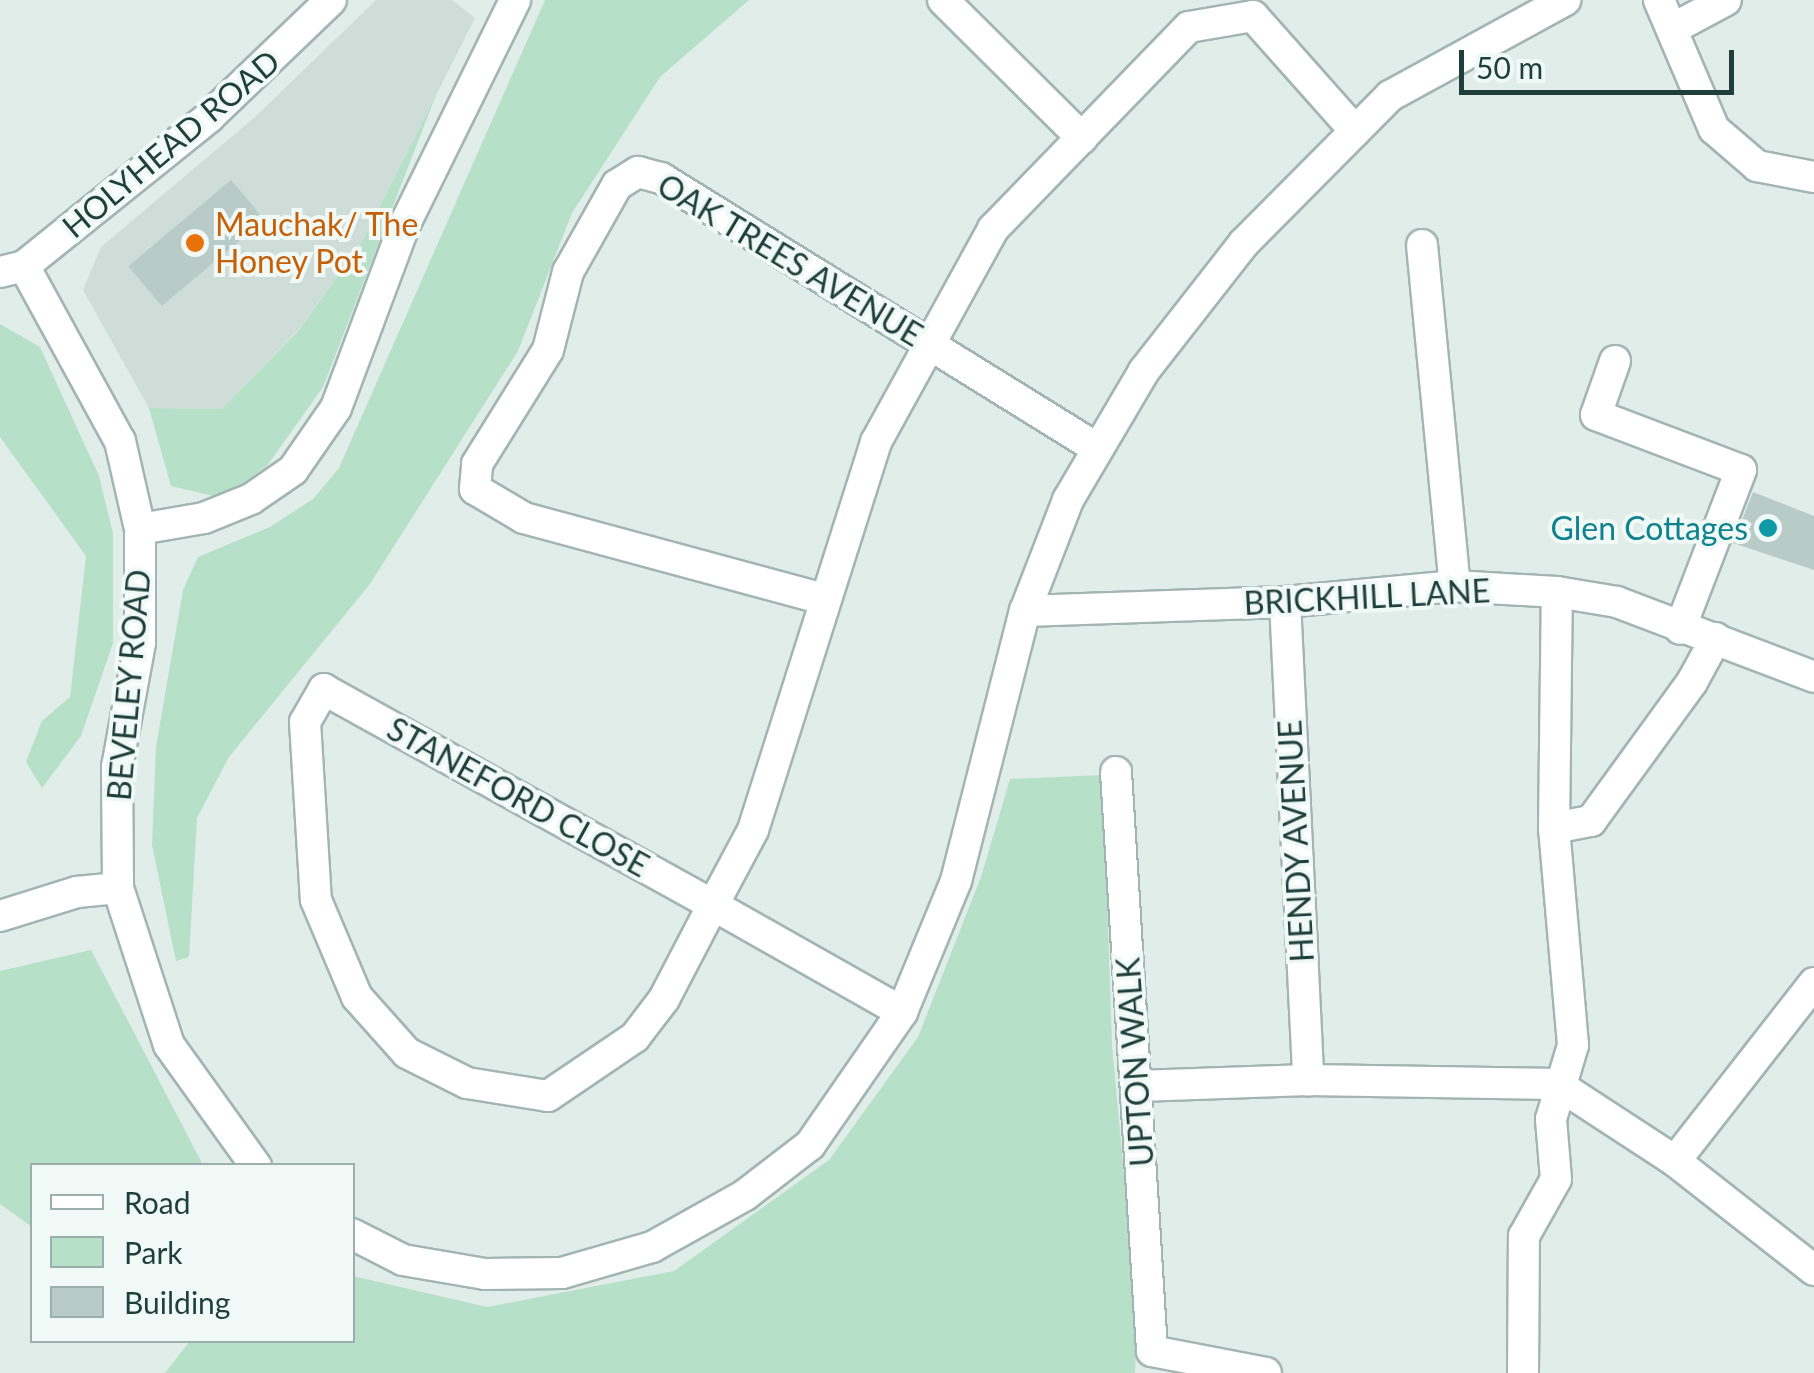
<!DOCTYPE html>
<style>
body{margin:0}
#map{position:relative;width:1814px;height:1373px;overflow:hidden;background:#e1ede9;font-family:Lato,sans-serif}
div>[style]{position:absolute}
.built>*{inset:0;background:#cfddd9}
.green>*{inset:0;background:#b7e0c9}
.building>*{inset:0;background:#b8cbc6;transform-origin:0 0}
.roads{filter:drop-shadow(2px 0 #a3b5b2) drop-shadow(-2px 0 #a3b5b2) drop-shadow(0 2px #a3b5b2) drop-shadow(0 -2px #a3b5b2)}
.street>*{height:30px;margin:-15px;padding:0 15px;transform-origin:15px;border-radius:15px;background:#fff}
.secondary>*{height:30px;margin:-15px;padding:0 15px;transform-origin:15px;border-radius:15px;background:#fff}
.dots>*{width:28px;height:28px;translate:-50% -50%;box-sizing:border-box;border:5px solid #f1f9f6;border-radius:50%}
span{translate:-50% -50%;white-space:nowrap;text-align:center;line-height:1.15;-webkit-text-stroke:8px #f1f9f6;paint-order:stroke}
.street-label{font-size:32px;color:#1f3f3c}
.food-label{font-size:32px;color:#c56008}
.left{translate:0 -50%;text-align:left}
.culture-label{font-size:32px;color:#0d838f}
.right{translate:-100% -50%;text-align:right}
.legend{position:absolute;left:30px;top:1163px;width:325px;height:180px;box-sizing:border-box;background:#f1f9f6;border:2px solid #9dafac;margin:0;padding:12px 18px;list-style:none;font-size:30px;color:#1f3f3c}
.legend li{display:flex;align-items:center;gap:20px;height:50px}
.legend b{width:50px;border:2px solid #9dafac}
.scale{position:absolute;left:1459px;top:50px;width:275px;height:45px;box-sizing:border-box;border:5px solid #1f3f3c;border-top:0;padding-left:12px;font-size:30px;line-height:35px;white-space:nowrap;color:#1f3f3c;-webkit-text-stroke:8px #f1f9f6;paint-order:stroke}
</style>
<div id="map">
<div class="built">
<i style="clip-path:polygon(376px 0,452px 0,475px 18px,363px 240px,299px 329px,222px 409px,149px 408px,83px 290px,101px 247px,255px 117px)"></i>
</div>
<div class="green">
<i style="clip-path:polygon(545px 0,749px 0,660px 77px,572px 213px,518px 351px,370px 584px,229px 757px,197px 818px,189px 957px,176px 961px,152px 845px,156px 747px,183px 590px,198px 557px,270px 527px,313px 499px,339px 468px)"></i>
<i style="clip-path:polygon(436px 95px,323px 387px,267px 466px,222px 498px,171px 486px,149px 408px,222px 409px,299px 330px,363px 240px)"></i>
<i style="clip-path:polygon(0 324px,40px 347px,99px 476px,113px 533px,113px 643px,81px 736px,42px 788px,26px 762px,42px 721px,70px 697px,86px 556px,0 437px)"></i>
<i style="clip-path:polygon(1103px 775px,1112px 1045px,1137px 1315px,1135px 1373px,165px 1373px,190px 1341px,352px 1340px,353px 1276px,487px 1307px,674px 1271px,829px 1160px,918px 1037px,981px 877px,1010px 779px)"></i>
<i style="clip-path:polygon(91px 950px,203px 1165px,32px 1166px,32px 1227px,0 1204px,0 971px)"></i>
</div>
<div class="building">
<i style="left:231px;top:180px;width:52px;height:134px;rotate:50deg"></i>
<i style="clip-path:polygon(1753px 492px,1814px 516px,1814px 570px,1733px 543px)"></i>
</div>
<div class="roads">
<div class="street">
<i style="left:943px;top:0;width:196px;rotate:44.8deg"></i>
<i style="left:1659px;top:0;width:140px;rotate:66.9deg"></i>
<i style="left:1714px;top:129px;width:57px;rotate:40.7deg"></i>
<i style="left:1757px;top:166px;width:58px;rotate:10.9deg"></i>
<i style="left:1672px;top:29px;width:61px;rotate:-28.2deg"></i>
<i style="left:1422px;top:245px;width:343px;rotate:84.5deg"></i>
<i style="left:24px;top:266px;width:200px;rotate:61.3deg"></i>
<i style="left:120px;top:441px;width:90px;rotate:77.2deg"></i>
<i style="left:140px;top:529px;width:114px;rotate:90deg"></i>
<i style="left:140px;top:643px;width:126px;rotate:100.5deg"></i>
<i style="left:117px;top:767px;width:121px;rotate:89.5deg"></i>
<i style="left:118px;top:888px;width:165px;rotate:72deg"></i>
<i style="left:169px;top:1045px;width:149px;rotate:54.3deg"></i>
<i style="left:1615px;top:361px;width:57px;rotate:109.4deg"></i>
<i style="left:1596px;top:415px;width:155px;rotate:20.8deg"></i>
<i style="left:1741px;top:470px;width:170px;rotate:111deg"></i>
<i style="left:140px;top:529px;width:65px;rotate:-9.8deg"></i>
<i style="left:204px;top:518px;width:51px;rotate:-22deg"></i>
<i style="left:251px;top:499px;width:51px;rotate:-34.6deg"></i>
<i style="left:293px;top:470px;width:75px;rotate:-55.3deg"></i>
<i style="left:336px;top:408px;width:194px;rotate:-69.5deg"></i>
<i style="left:404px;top:226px;width:252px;rotate:-63.8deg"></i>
<i style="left:824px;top:599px;width:311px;rotate:-164.9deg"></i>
<i style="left:524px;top:518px;width:57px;rotate:-149.4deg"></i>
<i style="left:475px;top:489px;width:25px;rotate:-85deg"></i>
<i style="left:477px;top:464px;width:134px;rotate:-58.1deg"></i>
<i style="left:548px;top:350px;width:81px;rotate:-75.6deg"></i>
<i style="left:568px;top:272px;width:100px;rotate:-60.6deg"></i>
<i style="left:617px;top:185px;width:25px;rotate:-32deg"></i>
<i style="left:638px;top:172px;width:24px;rotate:15deg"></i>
<i style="left:661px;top:178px;width:514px;rotate:31.8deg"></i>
<i style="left:1285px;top:602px;width:479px;rotate:87.2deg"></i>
<i style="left:1025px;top:611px;width:260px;rotate:-2deg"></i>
<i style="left:1285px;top:602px;width:171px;rotate:-5.4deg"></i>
<i style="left:1455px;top:586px;width:102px;rotate:3.4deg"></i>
<i style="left:1557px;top:592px;width:61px;rotate:9.5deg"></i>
<i style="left:1617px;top:602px;width:211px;rotate:20.8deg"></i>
<i style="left:1116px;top:772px;width:580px;rotate:86.44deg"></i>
<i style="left:1152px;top:1351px;width:116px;rotate:10.9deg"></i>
<i style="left:1554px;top:828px;width:38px;rotate:-11deg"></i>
<i style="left:1591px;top:821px;width:172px;rotate:-54deg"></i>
<i style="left:1692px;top:682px;width:50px;rotate:-61.4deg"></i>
<i style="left:0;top:916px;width:81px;rotate:-17.3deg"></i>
<i style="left:77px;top:892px;width:41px;rotate:-5.6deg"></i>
<i style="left:902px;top:1012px;width:217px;rotate:-150.5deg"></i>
<i style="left:713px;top:905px;width:445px;rotate:-151deg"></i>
<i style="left:324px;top:689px;width:38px;rotate:120deg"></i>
<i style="left:305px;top:722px;width:178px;rotate:86.5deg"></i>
<i style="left:316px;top:900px;width:105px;rotate:67.1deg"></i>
<i style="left:357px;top:997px;width:75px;rotate:48.2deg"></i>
<i style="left:407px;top:1053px;width:67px;rotate:26.6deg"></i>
<i style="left:467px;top:1083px;width:82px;rotate:9.1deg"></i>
<i style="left:548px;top:1096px;width:105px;rotate:-34.1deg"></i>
<i style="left:635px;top:1037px;width:48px;rotate:-52.7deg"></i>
<i style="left:664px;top:999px;width:106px;rotate:-62.5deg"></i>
<i style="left:713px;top:905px;width:85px;rotate:-61.9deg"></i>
<i style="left:753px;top:830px;width:407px;rotate:-72.4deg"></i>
<i style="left:876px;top:442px;width:243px;rotate:-61.2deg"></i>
<i style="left:993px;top:229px;width:281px;rotate:-45.9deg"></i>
<i style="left:1189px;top:27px;width:65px;rotate:-9.8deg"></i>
<i style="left:1253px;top:16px;width:154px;rotate:48.4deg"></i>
<i style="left:1557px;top:1084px;width:141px;rotate:33.1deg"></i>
<i style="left:1675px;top:1161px;width:177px;rotate:38.1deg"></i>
<i style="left:1138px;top:1086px;width:170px;rotate:-2deg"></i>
<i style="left:1308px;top:1080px;width:249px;rotate:0.9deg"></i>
<i style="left:1675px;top:1161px;width:226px;rotate:-52deg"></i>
<i style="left:352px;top:1234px;width:57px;rotate:27deg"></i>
<i style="left:403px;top:1260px;width:83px;rotate:9.7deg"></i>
<i style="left:485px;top:1274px;width:77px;rotate:-0.7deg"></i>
<i style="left:562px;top:1273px;width:94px;rotate:-16.1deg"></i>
<i style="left:652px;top:1247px;width:107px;rotate:-29.2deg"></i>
<i style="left:745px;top:1195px;width:82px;rotate:-37.6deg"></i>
<i style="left:810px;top:1145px;width:162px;rotate:-55.3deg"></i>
<i style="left:902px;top:1012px;width:142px;rotate:-67.6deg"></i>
<i style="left:956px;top:881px;width:279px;rotate:-75.7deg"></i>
<i style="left:1025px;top:611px;width:119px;rotate:-68.8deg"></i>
<i style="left:1068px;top:500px;width:150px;rotate:-59.5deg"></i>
<i style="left:1144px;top:371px;width:162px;rotate:-52deg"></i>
<i style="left:1244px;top:243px;width:207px;rotate:-45.2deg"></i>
<i style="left:1390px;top:96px;width:200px;rotate:-28.7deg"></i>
<i style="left:1523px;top:1373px;width:137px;rotate:-89.6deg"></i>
<i style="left:1524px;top:1236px;width:65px;rotate:-60.7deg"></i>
<i style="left:1556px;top:1179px;width:60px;rotate:-94.8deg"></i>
<i style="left:1551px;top:1119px;width:77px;rotate:-73.4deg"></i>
<i style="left:1573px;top:1045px;width:218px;rotate:-95deg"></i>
<i style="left:1554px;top:828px;width:236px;rotate:-89.3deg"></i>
</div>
<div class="secondary">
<i style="left:0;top:272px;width:25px;rotate:-14deg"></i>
<i style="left:24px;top:266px;width:238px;rotate:-38.8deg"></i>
<i style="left:209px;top:117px;width:169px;rotate:-43.8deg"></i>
</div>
</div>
<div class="dots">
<i style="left:195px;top:243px;background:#e8710a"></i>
<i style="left:1768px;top:528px;background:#0f9aa8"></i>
</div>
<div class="street-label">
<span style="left:171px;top:144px;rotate:-40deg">HOLYHEAD ROAD</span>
<span style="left:790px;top:260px;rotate:31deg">OAK TREES AVENUE</span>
<span style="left:1367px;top:597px;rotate:-3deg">BRICKHILL LANE</span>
<span style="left:129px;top:685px;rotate:-85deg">BEVELEY ROAD</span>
<span style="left:518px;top:797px;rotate:29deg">STANEFORD CLOSE</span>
<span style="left:1296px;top:841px;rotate:-93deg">HENDY AVENUE</span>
<span style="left:1135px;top:1062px;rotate:-94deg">UPTON WALK</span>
</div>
<div class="food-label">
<span class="left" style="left:215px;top:243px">Mauchak/ The<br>Honey Pot</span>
</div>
<div class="culture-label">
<span class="right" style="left:1748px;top:528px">Glen Cottages</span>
</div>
<ul class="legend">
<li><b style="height:12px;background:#fff"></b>Road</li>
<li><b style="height:28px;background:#b7e0c9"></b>Park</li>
<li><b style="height:28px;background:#b8cbc6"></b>Building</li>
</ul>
<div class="scale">50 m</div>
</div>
